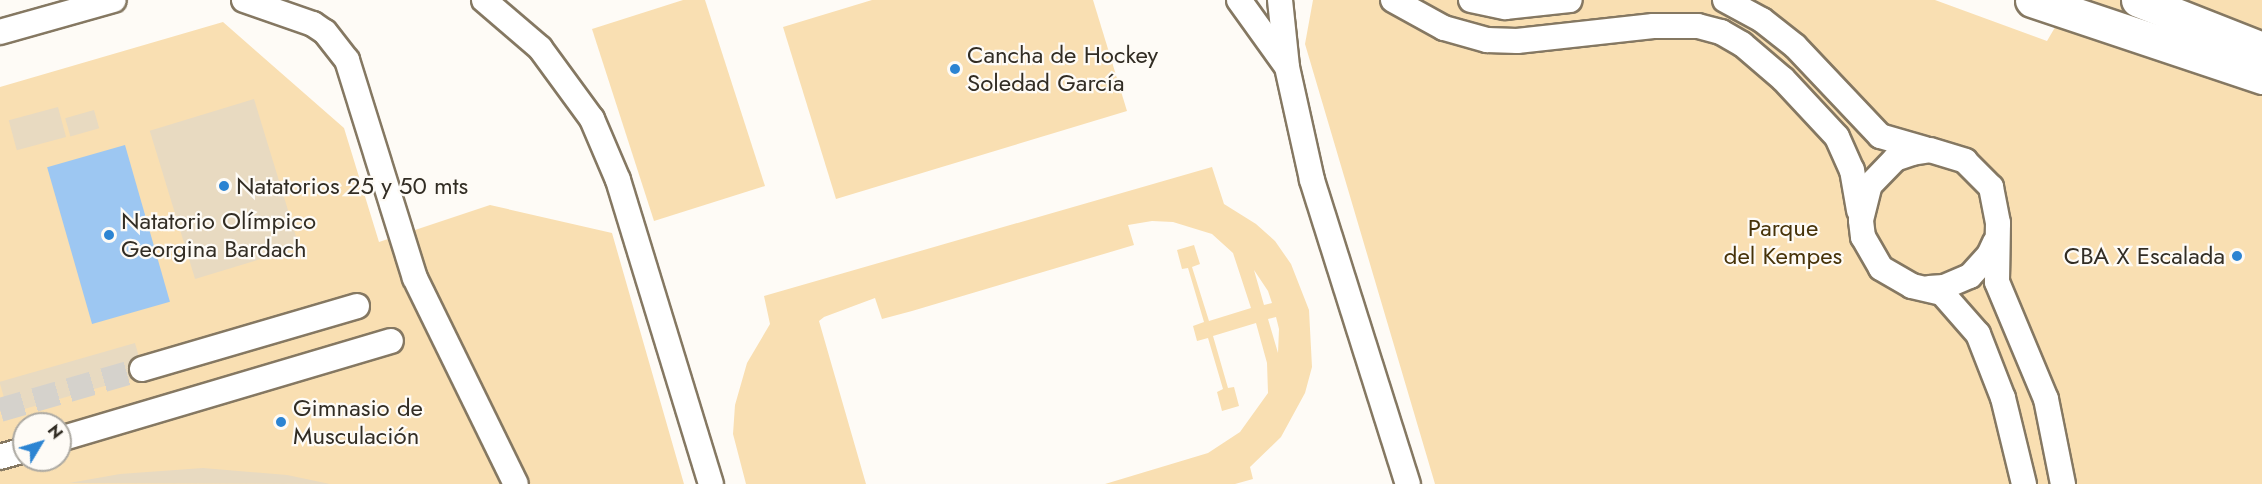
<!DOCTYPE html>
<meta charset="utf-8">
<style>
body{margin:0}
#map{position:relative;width:2262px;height:484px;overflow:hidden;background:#fefbf6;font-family:Jost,sans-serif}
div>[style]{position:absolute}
.green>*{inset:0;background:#f9dfb2}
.water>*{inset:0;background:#9dc7f2;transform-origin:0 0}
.building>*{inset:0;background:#e8dac1;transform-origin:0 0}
.minor-tunnel>*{height:24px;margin-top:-12px;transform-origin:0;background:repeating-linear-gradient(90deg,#d5d2cc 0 24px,transparent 0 36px)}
.roads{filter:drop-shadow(2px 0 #857862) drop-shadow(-2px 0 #857862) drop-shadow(0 2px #857862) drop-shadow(0 -2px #857862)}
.minor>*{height:24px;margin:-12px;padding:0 12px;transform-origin:12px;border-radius:12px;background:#fff}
.highway>*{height:33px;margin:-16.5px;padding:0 16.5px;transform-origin:16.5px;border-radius:16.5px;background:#fff}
.dots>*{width:16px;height:16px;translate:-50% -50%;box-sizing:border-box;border:3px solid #fefbf6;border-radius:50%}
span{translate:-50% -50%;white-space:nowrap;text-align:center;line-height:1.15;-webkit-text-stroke:4.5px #fefbf6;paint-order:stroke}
.poi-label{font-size:24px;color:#322d24}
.left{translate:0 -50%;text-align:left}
.right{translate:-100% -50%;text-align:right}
.park-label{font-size:24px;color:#473309}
.north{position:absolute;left:12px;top:412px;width:60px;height:60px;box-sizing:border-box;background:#fefbf6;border:2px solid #aca9a2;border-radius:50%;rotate:52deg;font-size:16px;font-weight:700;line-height:24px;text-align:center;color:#322d24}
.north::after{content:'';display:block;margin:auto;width:21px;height:27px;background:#2c84d2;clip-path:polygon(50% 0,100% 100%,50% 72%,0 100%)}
</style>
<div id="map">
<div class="green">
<i style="clip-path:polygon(683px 0,705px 0,765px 186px,654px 221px,592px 29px)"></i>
<i style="clip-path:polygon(872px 0,1093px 0,1127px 111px,836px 199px,783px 27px)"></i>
<i style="clip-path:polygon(1313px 0,1935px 0,2047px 41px,2071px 0,2262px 0,2262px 484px,1435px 484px,1305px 44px)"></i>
<i style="clip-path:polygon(evenodd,223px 22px,344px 128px,379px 242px,490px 205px,612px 233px,684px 484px,0 484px,0 87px,223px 22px,24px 424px,60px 424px,60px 460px,24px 460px,24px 424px)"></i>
<i style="clip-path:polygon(evenodd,1212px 167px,1224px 204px,1256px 224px,1275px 241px,1291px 264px,1309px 310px,1312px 367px,1305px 393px,1281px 437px,1250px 467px,1253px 479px,1235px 484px,1105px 484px,1208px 453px,1240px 432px,1268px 393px,1267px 363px,1256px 323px,1213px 336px,1228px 388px,1234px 387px,1239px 406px,1222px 411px,1217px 392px,1223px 389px,1208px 338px,1197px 341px,1193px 326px,1204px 322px,1188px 268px,1182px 269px,1177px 250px,1194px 245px,1200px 264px,1192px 267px,1209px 321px,1251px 308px,1233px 253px,1212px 234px,1173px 222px,1152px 221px,1128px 225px,1134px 245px,912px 311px,882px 319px,875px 298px,824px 317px,819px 321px,866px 484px,746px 484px,733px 434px,735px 405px,747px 363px,770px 324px,764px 296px,1212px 167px,1254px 270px,1268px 291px,1272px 303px,1264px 305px,1254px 270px,1212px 167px,1276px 317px,1279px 329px,1278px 353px,1268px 319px,1276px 317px)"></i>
</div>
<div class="water">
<i style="left:125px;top:145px;width:163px;height:81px;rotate:74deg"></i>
</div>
<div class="building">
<i style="left:254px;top:99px;width:155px;height:109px;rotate:73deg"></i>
<i style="left:58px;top:107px;width:31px;height:51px;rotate:75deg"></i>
<i style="left:94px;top:110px;width:19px;height:30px;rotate:74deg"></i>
<i style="left:135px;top:343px;width:33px;height:141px;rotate:74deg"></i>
<i style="clip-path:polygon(203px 468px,287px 475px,330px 484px,69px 483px,120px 474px)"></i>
</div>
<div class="minor-tunnel">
<i style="left:0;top:410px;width:148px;rotate:-16.1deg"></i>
</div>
<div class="roads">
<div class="minor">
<i style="left:244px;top:0;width:73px;rotate:19.2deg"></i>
<i style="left:313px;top:24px;width:14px;rotate:34deg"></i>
<i style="left:325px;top:32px;width:36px;rotate:52deg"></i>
<i style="left:347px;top:60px;width:228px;rotate:72.7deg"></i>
<i style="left:415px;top:278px;width:229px;rotate:63.9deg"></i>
<i style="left:484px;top:0;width:74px;rotate:40.6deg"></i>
<i style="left:540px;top:48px;width:88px;rotate:53.8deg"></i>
<i style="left:592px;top:119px;width:66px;rotate:66.9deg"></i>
<i style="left:618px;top:180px;width:318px;rotate:73deg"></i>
<i style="left:1239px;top:0;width:79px;rotate:54.3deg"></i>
<i style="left:1280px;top:0;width:67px;rotate:84deg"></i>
<i style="left:1287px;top:67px;width:116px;rotate:77.5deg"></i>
<i style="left:1312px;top:180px;width:319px;rotate:72.5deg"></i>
<i style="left:1393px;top:0;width:58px;rotate:28.8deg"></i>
<i style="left:1444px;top:28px;width:45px;rotate:15.6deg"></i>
<i style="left:1487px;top:40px;width:30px;rotate:2deg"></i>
<i style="left:1517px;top:41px;width:137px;rotate:-6.3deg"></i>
<i style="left:1653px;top:26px;width:45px"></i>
<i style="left:1698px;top:26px;width:24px;rotate:15deg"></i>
<i style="left:1721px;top:32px;width:24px;rotate:30deg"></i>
<i style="left:1742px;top:44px;width:54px;rotate:40.5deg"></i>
<i style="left:1783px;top:79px;width:79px;rotate:47deg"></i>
<i style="left:1837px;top:137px;width:36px;rotate:66deg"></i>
<i style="left:1852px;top:170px;width:41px;rotate:80.1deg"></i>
<i style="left:1471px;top:0;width:35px;rotate:12deg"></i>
<i style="left:1505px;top:7px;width:65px;rotate:-6.1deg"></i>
<i style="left:1725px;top:0;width:42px;rotate:28.4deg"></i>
<i style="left:1762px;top:20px;width:42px;rotate:38.2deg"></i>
<i style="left:1795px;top:46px;width:124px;rotate:46.6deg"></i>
<i style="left:1880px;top:136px;width:47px;rotate:16.1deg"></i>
<i style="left:0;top:32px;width:118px;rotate:-15.7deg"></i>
<i style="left:1929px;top:288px;width:15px;rotate:-4deg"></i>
<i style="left:1944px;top:287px;width:28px;rotate:-23deg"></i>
<i style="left:1970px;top:276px;width:28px;rotate:-48deg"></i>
<i style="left:1989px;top:255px;width:14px;rotate:-65deg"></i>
<i style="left:142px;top:369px;width:224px;rotate:-16.3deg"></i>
<i style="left:60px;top:439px;width:345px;rotate:-16.5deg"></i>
<i style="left:0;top:457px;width:25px;rotate:-16deg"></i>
<i style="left:2024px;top:484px;width:89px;rotate:-103.7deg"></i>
<i style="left:2003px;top:398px;width:69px;rotate:-111.3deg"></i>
<i style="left:1978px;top:334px;width:55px;rotate:-131.3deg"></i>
<i style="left:1942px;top:293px;width:31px;rotate:-167deg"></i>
<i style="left:1912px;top:286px;width:36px;rotate:-150deg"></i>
<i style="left:1881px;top:268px;width:36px;rotate:-120deg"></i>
<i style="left:1863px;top:237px;width:17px;rotate:-97deg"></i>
<i style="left:1861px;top:220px;width:36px;rotate:-76deg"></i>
<i style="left:1870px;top:185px;width:36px;rotate:-46deg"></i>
<i style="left:1895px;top:159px;width:18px;rotate:-19deg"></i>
<i style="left:1912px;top:153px;width:18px;rotate:-9deg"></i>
<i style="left:1930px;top:150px;width:37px;rotate:17deg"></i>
<i style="left:1965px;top:161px;width:37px;rotate:45deg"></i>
<i style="left:1991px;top:187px;width:37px;rotate:79deg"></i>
<i style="left:1998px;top:223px;width:59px;rotate:91deg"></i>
<i style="left:1997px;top:282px;width:127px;rotate:67.3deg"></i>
<i style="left:2046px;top:399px;width:87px;rotate:78.7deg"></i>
</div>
<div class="highway">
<i style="left:2032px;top:0;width:243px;rotate:18.5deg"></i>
<i style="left:2138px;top:0;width:133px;rotate:21.6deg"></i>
</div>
</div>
<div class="dots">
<i style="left:955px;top:69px;background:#2c84d2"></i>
<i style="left:224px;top:186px;background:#2c84d2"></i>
<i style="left:109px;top:235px;background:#2c84d2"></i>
<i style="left:2237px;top:256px;background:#2c84d2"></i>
<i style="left:281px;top:422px;background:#2c84d2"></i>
</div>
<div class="poi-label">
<span class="left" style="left:967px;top:69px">Cancha de Hockey<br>Soledad García</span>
<span class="left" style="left:236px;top:186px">Natatorios 25 y 50 mts</span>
<span class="left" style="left:121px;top:235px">Natatorio Olímpico<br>Georgina Bardach</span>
<span class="right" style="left:2225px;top:256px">CBA X Escalada</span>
<span class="left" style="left:293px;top:422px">Gimnasio de<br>Musculación</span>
</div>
<div class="park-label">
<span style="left:1783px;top:242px">Parque<br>del Kempes</span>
</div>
<div class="north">N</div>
</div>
